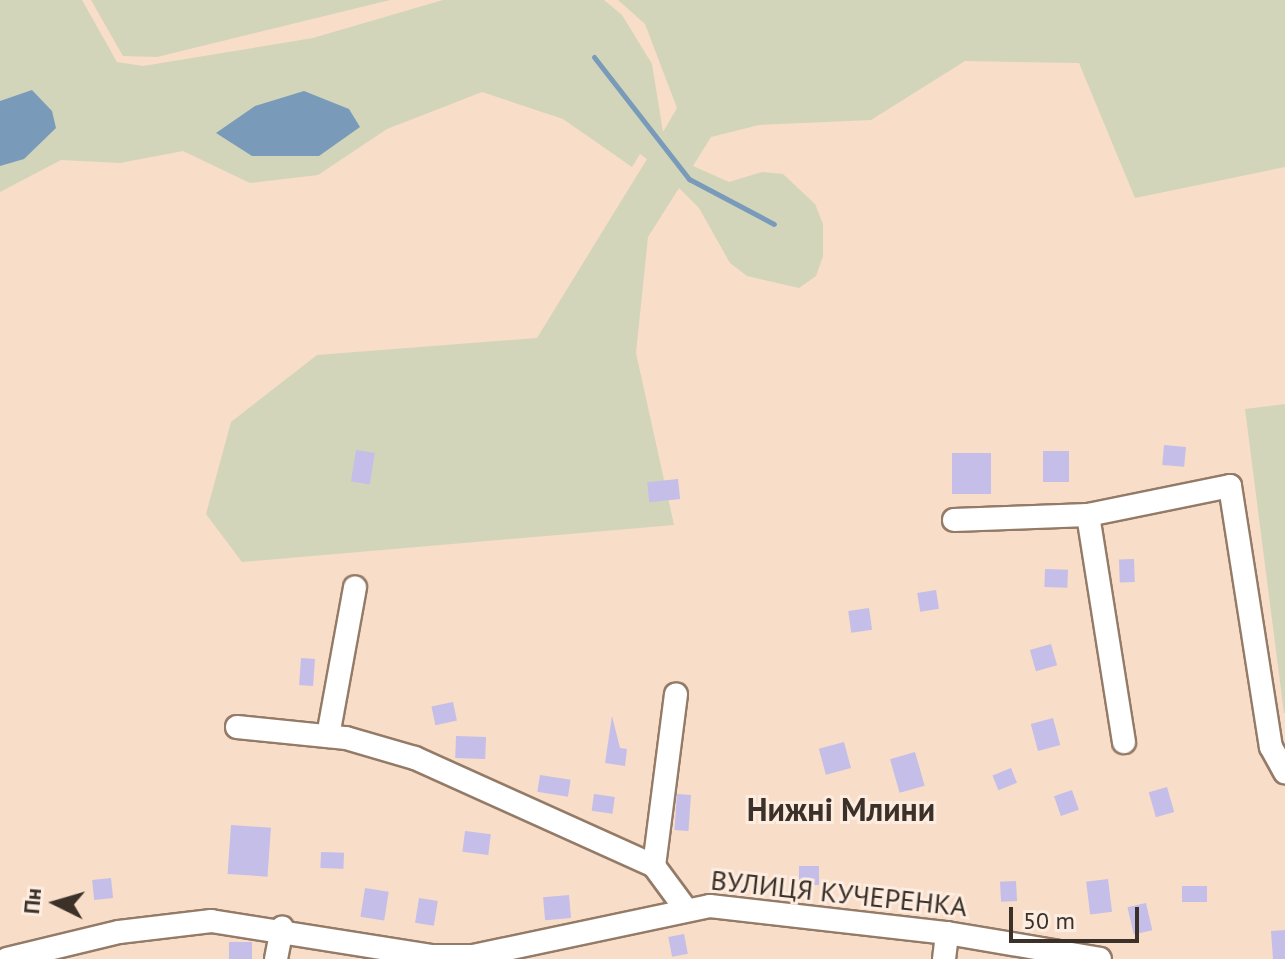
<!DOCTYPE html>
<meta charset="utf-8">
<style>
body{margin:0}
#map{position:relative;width:1285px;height:959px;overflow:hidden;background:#f8ddc8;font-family:"PT Sans",sans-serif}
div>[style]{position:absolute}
.green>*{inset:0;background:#d2d5ba}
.water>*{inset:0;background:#799bb9}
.stream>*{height:5px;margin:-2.5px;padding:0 2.5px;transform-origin:2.5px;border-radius:2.5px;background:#799bb9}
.building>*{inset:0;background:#c4bee8;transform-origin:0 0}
.roads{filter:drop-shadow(2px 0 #947b68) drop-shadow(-2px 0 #947b68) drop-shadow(0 2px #947b68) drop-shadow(0 -2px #947b68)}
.minor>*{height:22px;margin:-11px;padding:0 11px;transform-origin:11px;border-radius:11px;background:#fff}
span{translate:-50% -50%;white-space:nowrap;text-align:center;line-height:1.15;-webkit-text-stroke:6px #fdece0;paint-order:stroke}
.street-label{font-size:28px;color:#3b3129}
.quarter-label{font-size:32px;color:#3b3129;font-weight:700}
.north{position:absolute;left:16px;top:863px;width:80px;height:80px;-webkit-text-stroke:6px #fdece0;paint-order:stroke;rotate:275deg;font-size:22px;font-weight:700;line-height:32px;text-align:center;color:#3b3129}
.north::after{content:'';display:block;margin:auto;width:28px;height:36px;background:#3b3129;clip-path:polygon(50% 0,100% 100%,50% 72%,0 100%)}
.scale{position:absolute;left:1009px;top:907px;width:130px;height:36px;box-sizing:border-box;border:4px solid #3b3129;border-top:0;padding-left:10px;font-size:24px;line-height:28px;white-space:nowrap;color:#3b3129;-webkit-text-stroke:6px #fdece0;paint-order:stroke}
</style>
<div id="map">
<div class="green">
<i style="clip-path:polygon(0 0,82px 0,117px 62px,143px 66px,313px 38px,443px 0,604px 0,622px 15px,652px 64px,663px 132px,677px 108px,645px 24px,618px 0,1285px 0,1285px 167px,1135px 198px,1079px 63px,965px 61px,871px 120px,759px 125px,711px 137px,693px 166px,729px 182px,762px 172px,783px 174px,815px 204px,823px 224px,823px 256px,816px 276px,799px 288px,747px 276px,730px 263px,699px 208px,679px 188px,648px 237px,636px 353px,674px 525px,242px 562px,206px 514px,231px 422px,317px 355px,537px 338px,647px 159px,640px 154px,632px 167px,563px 119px,482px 92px,387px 129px,318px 175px,250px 183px,183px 151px,120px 163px,61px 160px,0 192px)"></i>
<i style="clip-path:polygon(91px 0,390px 0,157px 57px,123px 56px)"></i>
<i style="clip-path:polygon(1285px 404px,1285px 713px,1284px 713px,1245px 409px)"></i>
</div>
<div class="water">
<i style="clip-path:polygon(32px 90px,52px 111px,56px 128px,24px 159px,0 166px,0 101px)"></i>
<i style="clip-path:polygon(304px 91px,349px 109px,360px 127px,319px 156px,252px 156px,216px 133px,255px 106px)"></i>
</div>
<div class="stream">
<i style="left:594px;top:57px;width:155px;rotate:52.1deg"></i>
<i style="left:689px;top:179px;width:96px;rotate:27.9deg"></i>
</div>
<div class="building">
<i style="left:1164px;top:445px;width:22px;height:20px;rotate:5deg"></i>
<i style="left:356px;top:450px;width:19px;height:32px;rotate:9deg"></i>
<i style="left:1043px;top:451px;width:26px;height:31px"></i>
<i style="left:952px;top:453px;width:39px;height:41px"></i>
<i style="left:678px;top:479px;width:20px;height:31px;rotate:84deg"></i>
<i style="left:1134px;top:559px;width:23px;height:15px;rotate:88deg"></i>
<i style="left:1045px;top:569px;width:23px;height:18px;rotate:2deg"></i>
<i style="left:936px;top:590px;width:19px;height:19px;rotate:81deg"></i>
<i style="left:869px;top:608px;width:22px;height:21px;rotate:82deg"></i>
<i style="left:1051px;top:644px;width:22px;height:22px;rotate:74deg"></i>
<i style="left:301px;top:658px;width:14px;height:27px;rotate:4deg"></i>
<i style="left:453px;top:702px;width:19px;height:22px;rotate:78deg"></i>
<i style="clip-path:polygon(612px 716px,620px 748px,627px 749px,625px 766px,605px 763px)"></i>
<i style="left:1053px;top:718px;width:28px;height:23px;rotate:75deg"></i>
<i style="left:456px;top:736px;width:30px;height:22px;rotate:2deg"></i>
<i style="left:844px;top:742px;width:27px;height:26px;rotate:75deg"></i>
<i style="left:915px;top:752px;width:35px;height:26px;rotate:74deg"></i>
<i style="left:1011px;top:768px;width:16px;height:20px;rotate:68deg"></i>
<i style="left:540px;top:775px;width:31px;height:17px;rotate:9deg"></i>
<i style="left:1167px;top:787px;width:26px;height:19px;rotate:74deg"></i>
<i style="left:1072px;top:790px;width:21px;height:19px;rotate:71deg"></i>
<i style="left:594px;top:794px;width:21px;height:17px;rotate:8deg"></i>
<i style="left:677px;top:794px;width:14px;height:36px;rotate:4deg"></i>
<i style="left:231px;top:825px;width:40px;height:49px;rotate:4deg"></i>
<i style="left:465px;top:831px;width:26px;height:21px;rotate:7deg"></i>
<i style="left:321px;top:852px;width:23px;height:16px;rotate:2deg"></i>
<i style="left:799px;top:866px;width:20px;height:19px"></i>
<i style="left:111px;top:878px;width:20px;height:19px;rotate:84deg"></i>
<i style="left:1108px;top:879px;width:33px;height:22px;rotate:83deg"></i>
<i style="left:1016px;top:881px;width:20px;height:16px;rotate:87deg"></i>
<i style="left:1207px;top:886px;width:16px;height:25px;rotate:90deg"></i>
<i style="left:365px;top:888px;width:24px;height:29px;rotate:9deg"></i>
<i style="left:569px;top:895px;width:23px;height:26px;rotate:85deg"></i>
<i style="left:419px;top:898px;width:19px;height:25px;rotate:9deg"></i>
<i style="left:1146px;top:903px;width:28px;height:19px;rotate:77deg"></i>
<i style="clip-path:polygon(1285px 930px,1285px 959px,1273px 959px,1271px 931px)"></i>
<i style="left:684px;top:934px;width:20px;height:16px;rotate:79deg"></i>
<i style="left:229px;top:942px;width:23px;height:17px"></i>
</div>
<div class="roads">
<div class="minor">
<i style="left:1088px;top:515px;width:230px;rotate:81deg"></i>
<i style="left:954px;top:520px;width:134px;rotate:-2.1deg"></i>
<i style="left:1088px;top:515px;width:145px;rotate:-11.5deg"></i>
<i style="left:1230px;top:486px;width:264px;rotate:81.1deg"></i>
<i style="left:1271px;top:747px;width:29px;rotate:61deg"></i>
<i style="left:237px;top:727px;width:110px;rotate:5.8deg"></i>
<i style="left:346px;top:738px;width:72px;rotate:16.2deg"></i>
<i style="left:415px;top:758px;width:262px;rotate:24.3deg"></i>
<i style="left:654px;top:866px;width:52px;rotate:53.6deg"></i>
<i style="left:328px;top:736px;width:151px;rotate:-79.7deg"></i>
<i style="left:654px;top:866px;width:173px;rotate:-82.7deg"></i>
<i style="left:7px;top:959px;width:115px;rotate:-13.6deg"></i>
<i style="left:119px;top:932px;width:93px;rotate:-6.8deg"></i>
<i style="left:211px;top:921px;width:224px;rotate:9deg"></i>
<i style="left:432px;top:956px;width:41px"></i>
<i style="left:473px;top:956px;width:242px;rotate:-11.9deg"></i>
<i style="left:710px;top:906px;width:239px;rotate:6.5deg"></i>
<i style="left:947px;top:933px;width:155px;rotate:9.6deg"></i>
<i style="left:276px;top:959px;width:32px;rotate:-79deg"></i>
<i style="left:944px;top:959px;width:26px;rotate:-83deg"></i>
</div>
</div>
<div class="street-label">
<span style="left:839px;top:893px;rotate:6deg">ВУЛИЦЯ КУЧЕРЕНКА</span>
</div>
<div class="quarter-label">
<span style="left:841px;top:809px">Нижні Млини</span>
</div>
<div class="north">Пн</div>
<div class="scale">50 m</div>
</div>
